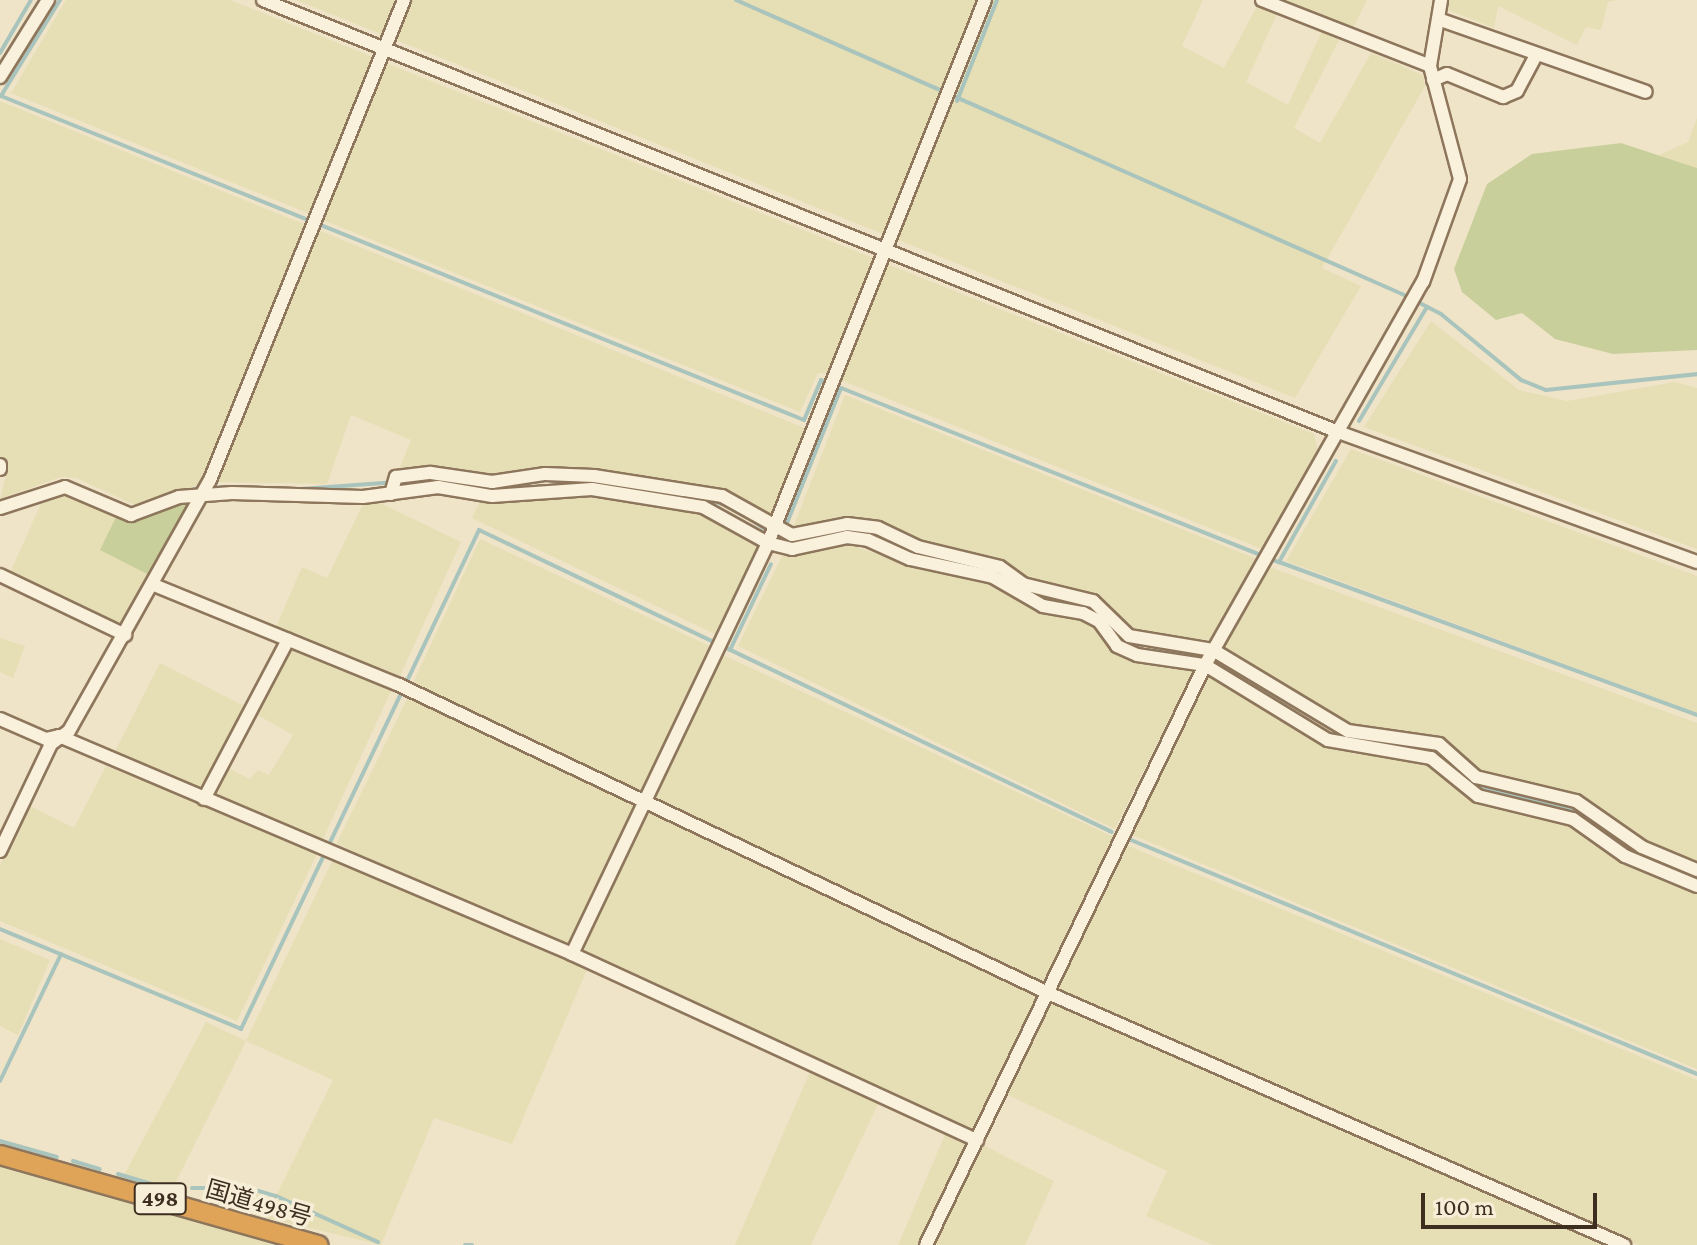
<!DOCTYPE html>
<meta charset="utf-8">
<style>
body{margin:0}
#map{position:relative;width:1697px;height:1245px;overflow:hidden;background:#f0e4c8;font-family:"Crimson Pro","Noto Sans JP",serif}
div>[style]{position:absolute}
.farmland>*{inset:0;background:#e6deb5;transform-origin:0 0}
.green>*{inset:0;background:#c9cf9b}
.stream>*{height:4px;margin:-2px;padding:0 2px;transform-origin:2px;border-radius:2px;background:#a9c4bc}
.roads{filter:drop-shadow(2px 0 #8d765c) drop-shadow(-2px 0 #8d765c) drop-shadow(0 2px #8d765c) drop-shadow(0 -2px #8d765c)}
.minor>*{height:12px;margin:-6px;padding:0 6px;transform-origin:6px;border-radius:6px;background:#faf1dc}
.highway>*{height:18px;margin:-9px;padding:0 9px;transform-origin:9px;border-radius:9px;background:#e0a458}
span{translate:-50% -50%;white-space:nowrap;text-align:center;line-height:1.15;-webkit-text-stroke:7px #f7eed8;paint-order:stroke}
.shield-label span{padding:2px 6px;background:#f7eed8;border:2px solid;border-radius:6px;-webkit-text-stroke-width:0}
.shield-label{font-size:22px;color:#3d2e20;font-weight:700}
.street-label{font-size:24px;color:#3d2e20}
.scale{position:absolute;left:1421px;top:1193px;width:176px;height:36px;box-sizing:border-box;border:4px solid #3d2e20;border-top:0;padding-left:10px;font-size:24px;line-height:28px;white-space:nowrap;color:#3d2e20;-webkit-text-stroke:6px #f7eed8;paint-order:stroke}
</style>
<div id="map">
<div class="farmland">
<i style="clip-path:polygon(66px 0,230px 0,373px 57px,310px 214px,11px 93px)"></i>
<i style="clip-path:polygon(296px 0,1203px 0,1182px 46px,1224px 68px,1257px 6px,1278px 12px,1246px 82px,1288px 105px,1322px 31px,1339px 40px,1294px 128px,1320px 143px,1371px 53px,1423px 75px,1425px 86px,1322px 268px,1361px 286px,1295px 398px)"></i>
<i style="clip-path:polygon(1282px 0,1367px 0,1353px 28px)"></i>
<i style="clip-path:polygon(1447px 0,1617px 0,1608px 2px,1601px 30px,1586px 27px,1577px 45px,1498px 6px,1494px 28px,1446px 9px)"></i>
<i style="clip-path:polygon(386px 63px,873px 258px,829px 373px,818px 373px,800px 412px,323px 220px)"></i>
<i style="clip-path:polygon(0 101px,306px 225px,202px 484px,135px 505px,76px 478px,61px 477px,0 499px,9px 463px,0 459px)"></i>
<i style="clip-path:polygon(1697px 118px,1697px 168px,1659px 155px,1688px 142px)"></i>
<i style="clip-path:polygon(318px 230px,807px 429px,771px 518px,733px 496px,575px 469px,491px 478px,399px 470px,411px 440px,351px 415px,327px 484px,216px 482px)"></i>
<i style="clip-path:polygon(887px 264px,1314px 434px,1318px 451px,1262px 549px,841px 380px)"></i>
<i style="clip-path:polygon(1431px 321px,1519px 390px,1567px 401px,1675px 382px,1697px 388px,1697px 549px,1364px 427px)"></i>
<i style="clip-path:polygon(845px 395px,1257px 559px,1210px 640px,1139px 633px,1102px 601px,1029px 581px,994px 559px,921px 545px,878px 523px,792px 530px)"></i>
<i style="clip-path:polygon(1351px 449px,1697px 576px,1697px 713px,1286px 561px)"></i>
<i style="clip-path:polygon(71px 493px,117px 515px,101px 550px,149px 575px,121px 627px,10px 573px,44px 497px)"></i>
<i style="clip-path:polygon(550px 493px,701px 511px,761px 545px,719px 636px,472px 518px,480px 501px)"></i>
<i style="clip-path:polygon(374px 500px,461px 542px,400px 676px,276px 627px,302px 567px,327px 578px,364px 502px)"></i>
<i style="left:480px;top:539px;width:256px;height:160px;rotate:25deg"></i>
<i style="clip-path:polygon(851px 545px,917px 568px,986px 580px,1027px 605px,1090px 621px,1113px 649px,1195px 667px,1115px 829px,738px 646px,782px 556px)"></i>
<i style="clip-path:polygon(1269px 567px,1697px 723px,1697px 865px,1635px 837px,1577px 798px,1477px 772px,1448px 743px,1429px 735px,1347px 727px,1221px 649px)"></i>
<i style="clip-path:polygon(0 638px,25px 646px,13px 678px,0 672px)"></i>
<i style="clip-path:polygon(290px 646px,392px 689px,322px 841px,213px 793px,226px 767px,250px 779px,258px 770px,269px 775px,293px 735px,252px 712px)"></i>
<i style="left:721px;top:654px;width:432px;height:162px;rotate:25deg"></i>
<i style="left:160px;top:663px;width:94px;height:98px;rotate:27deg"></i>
<i style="clip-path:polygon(1207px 673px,1246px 700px,1284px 714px,1326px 744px,1354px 754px,1419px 757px,1437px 765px,1469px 797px,1562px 819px,1616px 856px,1697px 889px,1697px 1069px,1130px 834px)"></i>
<i style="left:409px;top:695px;width:253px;height:165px;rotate:26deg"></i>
<i style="clip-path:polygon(106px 766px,318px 852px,237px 1021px,0 921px,0 865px,28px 805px,74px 828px)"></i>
<i style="left:646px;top:811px;width:432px;height:152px;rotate:25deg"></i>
<i style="clip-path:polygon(1126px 845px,1697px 1080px,1697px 1245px,1638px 1245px,1055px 990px)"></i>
<i style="clip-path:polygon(333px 859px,589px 965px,512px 1144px,434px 1118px,381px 1245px,243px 1212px,251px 1192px,275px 1198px,333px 1080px,246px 1041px,171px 1192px,123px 1177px,206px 1022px,246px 1041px)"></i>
<i style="clip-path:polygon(0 939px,50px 960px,18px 1035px,0 1026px)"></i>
<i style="clip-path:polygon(1052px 999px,1608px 1245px,1213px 1245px,1146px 1216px,1167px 1171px,1006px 1094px)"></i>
<i style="clip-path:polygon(812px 1067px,879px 1102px,811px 1245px,735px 1245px)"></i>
<i style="left:947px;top:1130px;width:23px;height:129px;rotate:23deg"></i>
<i style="clip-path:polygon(983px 1145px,1054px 1181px,1025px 1245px,935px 1245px)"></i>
<i style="clip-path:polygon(0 1163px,277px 1245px,0 1245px)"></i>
</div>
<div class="green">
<i style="clip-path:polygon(1621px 143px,1697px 168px,1697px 350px,1613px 354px,1555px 339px,1522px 313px,1496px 320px,1462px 292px,1454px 269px,1487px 184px,1532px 154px)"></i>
<i style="clip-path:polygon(182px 502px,190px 505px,149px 575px,100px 550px,117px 515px,135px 521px)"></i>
</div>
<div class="stream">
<i style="left:60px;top:0;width:113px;rotate:121.6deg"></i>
<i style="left:1px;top:96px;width:866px;rotate:21.97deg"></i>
<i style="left:804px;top:420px;width:43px;rotate:-67deg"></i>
<i style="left:821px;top:380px;width:493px;rotate:21.7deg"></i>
<i style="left:1279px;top:562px;width:116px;rotate:-60.6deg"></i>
<i style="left:736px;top:0;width:728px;rotate:23.82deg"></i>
<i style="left:1402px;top:294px;width:44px;rotate:27.1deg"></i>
<i style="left:1441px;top:314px;width:104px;rotate:39.5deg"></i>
<i style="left:1521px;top:380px;width:27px;rotate:22deg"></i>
<i style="left:1546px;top:390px;width:152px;rotate:-6deg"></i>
<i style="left:0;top:53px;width:61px;rotate:-59.7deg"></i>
<i style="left:957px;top:101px;width:109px;rotate:-68.4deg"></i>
<i style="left:1359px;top:421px;width:133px;rotate:-59.2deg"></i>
<i style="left:63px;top:483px;width:42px;rotate:19.3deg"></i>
<i style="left:463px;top:484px;width:30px;rotate:9deg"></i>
<i style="left:493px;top:489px;width:55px;rotate:-9.5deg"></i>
<i style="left:547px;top:480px;width:46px;rotate:5deg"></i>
<i style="left:209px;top:487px;width:27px;rotate:2deg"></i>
<i style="left:300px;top:489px;width:139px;rotate:-4.1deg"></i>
<i style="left:182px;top:492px;width:18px;rotate:-13deg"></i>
<i style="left:653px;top:493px;width:27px;rotate:4deg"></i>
<i style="left:709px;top:500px;width:19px;rotate:16deg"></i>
<i style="left:742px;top:513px;width:42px;rotate:35.2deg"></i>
<i style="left:776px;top:537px;width:18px;rotate:16deg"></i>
<i style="left:793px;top:542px;width:54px;rotate:-11.7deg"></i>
<i style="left:846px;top:531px;width:27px;rotate:4deg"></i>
<i style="left:873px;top:533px;width:51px;rotate:27.1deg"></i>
<i style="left:787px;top:523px;width:145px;rotate:-68.2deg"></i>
<i style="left:935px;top:558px;width:19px;rotate:9deg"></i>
<i style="left:1279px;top:562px;width:445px;rotate:20.1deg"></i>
<i style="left:1038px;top:597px;width:58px;rotate:12.8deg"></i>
<i style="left:1112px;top:628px;width:38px;rotate:35deg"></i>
<i style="left:1143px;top:650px;width:52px;rotate:3.3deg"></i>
<i style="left:730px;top:650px;width:95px;rotate:-64.5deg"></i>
<i style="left:1217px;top:662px;width:151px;rotate:30.1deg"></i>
<i style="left:1368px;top:741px;width:39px;rotate:6deg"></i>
<i style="left:1420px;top:747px;width:23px;rotate:18deg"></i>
<i style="left:1448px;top:760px;width:32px;rotate:46deg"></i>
<i style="left:1470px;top:783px;width:119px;rotate:15.1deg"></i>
<i style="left:1585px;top:814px;width:54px;rotate:39deg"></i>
<i style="left:1627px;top:848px;width:76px;rotate:22.5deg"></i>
<i style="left:1131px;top:840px;width:612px;rotate:22.46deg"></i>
<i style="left:0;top:929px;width:261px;rotate:22.5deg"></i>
<i style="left:241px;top:1029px;width:553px;rotate:-64.5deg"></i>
<i style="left:479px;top:530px;width:701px;rotate:25.51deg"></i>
<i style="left:0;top:1081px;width:141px;rotate:-64.3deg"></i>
<i style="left:0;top:1141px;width:59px;rotate:15.7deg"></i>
<i style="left:73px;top:1161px;width:28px;rotate:17deg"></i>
<i style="left:118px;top:1174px;width:56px;rotate:16.5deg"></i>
<i style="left:192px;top:1188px;width:57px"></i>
<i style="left:249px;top:1188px;width:28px;rotate:17deg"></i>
<i style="left:276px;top:1196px;width:112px;rotate:24.3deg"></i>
<i style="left:465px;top:1245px;width:7px"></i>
</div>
<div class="roads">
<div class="minor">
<i style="left:263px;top:0;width:1159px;rotate:21.89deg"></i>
<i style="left:1338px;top:432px;width:382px;rotate:19.9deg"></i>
<i style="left:1262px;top:0;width:180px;rotate:21.4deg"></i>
<i style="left:1438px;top:19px;width:220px;rotate:19.3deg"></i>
<i style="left:0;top:77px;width:91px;rotate:-58.1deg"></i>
<i style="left:1433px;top:80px;width:15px;rotate:-23deg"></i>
<i style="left:1447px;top:74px;width:61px;rotate:22.3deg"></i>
<i style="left:1503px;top:97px;width:15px;rotate:-23deg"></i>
<i style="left:1517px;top:91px;width:40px;rotate:-62deg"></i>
<i style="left:0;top:465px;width:4px;rotate:90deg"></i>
<i style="left:391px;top:494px;width:18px;rotate:-74deg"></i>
<i style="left:396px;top:477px;width:35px;rotate:-7deg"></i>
<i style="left:431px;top:473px;width:62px;rotate:8.4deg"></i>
<i style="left:492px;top:482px;width:54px;rotate:-8.6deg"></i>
<i style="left:545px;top:474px;width:49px;rotate:2.3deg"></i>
<i style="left:594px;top:476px;width:130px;rotate:8.9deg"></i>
<i style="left:722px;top:496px;width:80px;rotate:29.1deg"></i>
<i style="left:792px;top:535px;width:56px;rotate:-11.3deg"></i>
<i style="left:847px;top:524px;width:31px;rotate:7deg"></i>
<i style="left:878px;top:528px;width:44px;rotate:25.4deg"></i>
<i style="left:918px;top:547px;width:84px;rotate:13.7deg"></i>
<i style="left:1000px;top:567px;width:29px;rotate:36deg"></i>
<i style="left:1023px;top:584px;width:72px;rotate:13.7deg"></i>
<i style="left:1093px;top:601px;width:50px;rotate:44.2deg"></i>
<i style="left:1129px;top:636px;width:85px;rotate:9.5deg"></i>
<i style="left:1213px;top:650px;width:157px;rotate:31deg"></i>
<i style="left:1348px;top:731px;width:92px;rotate:8.1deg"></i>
<i style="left:1439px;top:744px;width:50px;rotate:41.7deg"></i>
<i style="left:1476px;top:777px;width:103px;rotate:13.5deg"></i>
<i style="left:1576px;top:801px;width:80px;rotate:34.9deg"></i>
<i style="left:1642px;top:847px;width:60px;rotate:22.7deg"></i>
<i style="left:0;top:508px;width:68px;rotate:-17.9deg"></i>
<i style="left:65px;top:487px;width:72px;rotate:23deg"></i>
<i style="left:131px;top:515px;width:51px;rotate:-20.6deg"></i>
<i style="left:179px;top:497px;width:53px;rotate:-4.3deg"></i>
<i style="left:232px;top:493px;width:131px;rotate:1.7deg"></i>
<i style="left:363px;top:497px;width:76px;rotate:-7.6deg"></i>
<i style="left:438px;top:487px;width:55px;rotate:9.5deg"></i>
<i style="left:492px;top:496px;width:100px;rotate:-4deg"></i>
<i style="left:592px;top:489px;width:112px;rotate:9.2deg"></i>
<i style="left:703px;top:507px;width:74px;rotate:29deg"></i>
<i style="left:768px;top:543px;width:25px;rotate:14deg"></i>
<i style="left:792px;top:549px;width:56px;rotate:-12.3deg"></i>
<i style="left:847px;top:537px;width:21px;rotate:8deg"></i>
<i style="left:868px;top:540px;width:46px;rotate:24.3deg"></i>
<i style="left:910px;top:559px;width:85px;rotate:12.2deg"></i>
<i style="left:993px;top:577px;width:58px;rotate:30.1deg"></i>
<i style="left:1043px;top:606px;width:41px;rotate:9.9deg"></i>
<i style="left:1083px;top:613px;width:18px;rotate:27deg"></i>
<i style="left:1099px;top:621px;width:31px;rotate:54deg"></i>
<i style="left:1117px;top:646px;width:22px;rotate:24deg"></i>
<i style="left:1137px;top:655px;width:69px;rotate:8.4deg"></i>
<i style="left:1205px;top:665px;width:144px;rotate:31.4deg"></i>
<i style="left:1328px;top:740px;width:105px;rotate:9.9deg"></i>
<i style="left:1431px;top:758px;width:60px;rotate:39deg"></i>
<i style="left:1478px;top:796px;width:98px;rotate:13.6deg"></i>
<i style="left:1573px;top:819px;width:64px;rotate:35.4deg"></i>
<i style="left:1625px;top:856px;width:78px;rotate:22.6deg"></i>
<i style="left:0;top:575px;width:139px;rotate:25.6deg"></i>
<i style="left:154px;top:585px;width:262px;rotate:22.2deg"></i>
<i style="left:397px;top:684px;width:721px;rotate:25.39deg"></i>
<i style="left:1048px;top:993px;width:629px;rotate:23.63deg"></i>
<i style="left:0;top:719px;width:50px;rotate:23.5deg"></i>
<i style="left:46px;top:739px;width:13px;rotate:-13deg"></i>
<i style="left:59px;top:736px;width:557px;rotate:23.02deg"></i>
<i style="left:572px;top:954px;width:446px;rotate:24.7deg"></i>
<i style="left:204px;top:799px;width:180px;rotate:-62.2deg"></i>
<i style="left:0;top:851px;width:119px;rotate:-64.5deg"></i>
<i style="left:51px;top:744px;width:22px;rotate:-36deg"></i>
<i style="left:69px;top:731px;width:288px;rotate:-60.7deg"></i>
<i style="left:210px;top:480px;width:518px;rotate:-67.99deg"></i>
<i style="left:572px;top:954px;width:455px;rotate:-64.5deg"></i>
<i style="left:768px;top:543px;width:585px;rotate:-68.22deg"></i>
<i style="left:926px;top:1245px;width:644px;rotate:-64.31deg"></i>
<i style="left:1205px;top:665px;width:441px;rotate:-60.4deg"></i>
<i style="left:1423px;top:282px;width:109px;rotate:-70.2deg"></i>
<i style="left:1460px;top:179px;width:117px;rotate:-104.9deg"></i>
<i style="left:1430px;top:66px;width:67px;rotate:-80.5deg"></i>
</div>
<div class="highway">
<i style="left:0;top:1155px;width:331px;rotate:15.8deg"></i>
</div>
</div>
<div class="shield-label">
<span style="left:160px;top:1199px">498</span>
</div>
<div class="street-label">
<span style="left:259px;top:1203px;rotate:16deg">国道498号</span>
</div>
<div class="scale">100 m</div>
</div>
